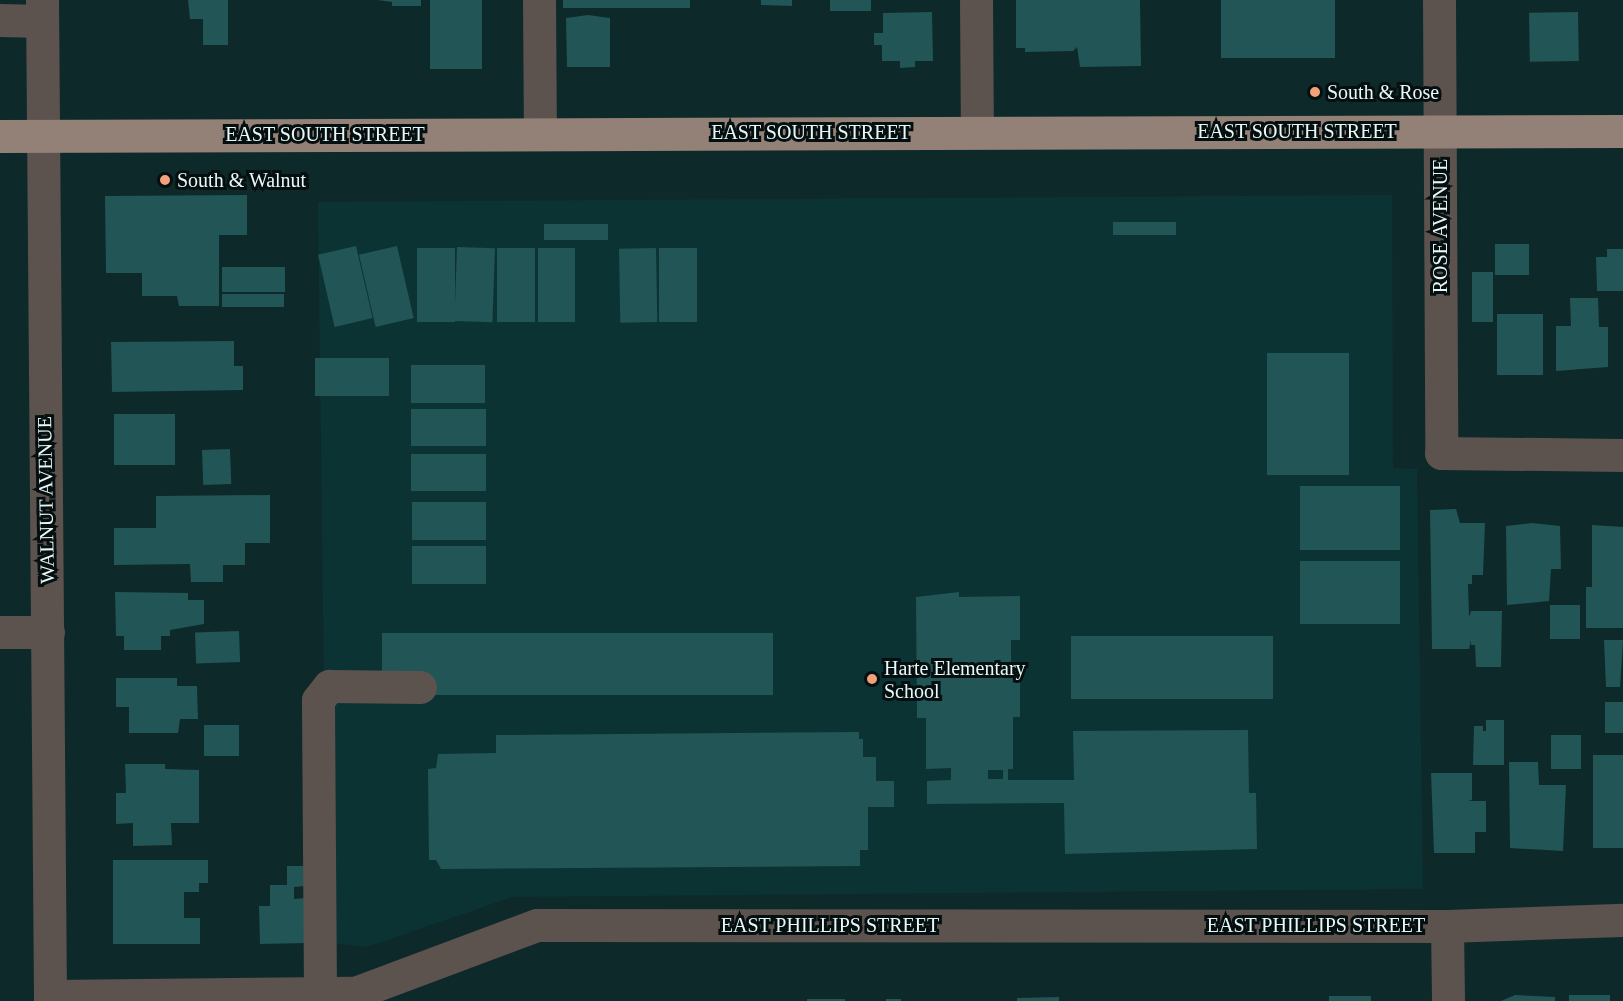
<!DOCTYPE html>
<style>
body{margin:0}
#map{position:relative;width:1623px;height:1001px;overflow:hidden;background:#0e2929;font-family:"Times New Roman",serif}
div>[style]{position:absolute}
.built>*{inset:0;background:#0c3334}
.building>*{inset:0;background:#225556;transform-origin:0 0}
.minor>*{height:33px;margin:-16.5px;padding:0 16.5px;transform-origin:16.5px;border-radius:16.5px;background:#5c524e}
.major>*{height:33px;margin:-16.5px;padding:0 16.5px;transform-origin:16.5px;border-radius:16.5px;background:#938077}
.dots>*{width:16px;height:16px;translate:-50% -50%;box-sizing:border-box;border:3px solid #050f0f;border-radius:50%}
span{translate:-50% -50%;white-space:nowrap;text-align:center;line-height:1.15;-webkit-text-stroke:6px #050f0f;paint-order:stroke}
.poi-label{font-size:20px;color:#e8f8f8}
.left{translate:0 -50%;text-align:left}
.street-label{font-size:20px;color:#e8f8f8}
</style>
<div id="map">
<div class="built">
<i style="clip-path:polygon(1392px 195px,1393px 468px,1417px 469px,1423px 889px,512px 897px,367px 947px,327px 943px,318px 202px)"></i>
</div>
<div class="building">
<i style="clip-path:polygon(188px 0,228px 0,228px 45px,203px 45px,203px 19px,190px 19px)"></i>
<i style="clip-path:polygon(377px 0,421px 0,421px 6px,392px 6px,392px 2px)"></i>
<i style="left:430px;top:0;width:52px;height:69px"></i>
<i style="left:563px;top:0;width:127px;height:8px"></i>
<i style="clip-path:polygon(761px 0,792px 0,792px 6px,761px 5px)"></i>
<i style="left:830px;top:0;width:41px;height:11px"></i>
<i style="clip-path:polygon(1016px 0,1140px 0,1141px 66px,1080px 67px,1077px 47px,1073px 51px,1025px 52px,1025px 48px,1016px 48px)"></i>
<i style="left:1221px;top:0;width:114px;height:58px"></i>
<i style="clip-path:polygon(932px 12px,933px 61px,915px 61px,915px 67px,900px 68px,900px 61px,882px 61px,882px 45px,874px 45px,874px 33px,883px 33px,883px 13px)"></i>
<i style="left:1578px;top:12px;width:49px;height:49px;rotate:89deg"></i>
<i style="clip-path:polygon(588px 15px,610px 18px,610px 67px,567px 67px,566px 18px)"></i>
<i style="clip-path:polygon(247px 195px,247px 235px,219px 235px,219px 306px,179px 306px,177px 296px,142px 296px,142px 273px,106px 273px,105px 196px)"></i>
<i style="left:1176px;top:222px;width:13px;height:63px;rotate:90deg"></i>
<i style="left:608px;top:224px;width:16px;height:64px;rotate:90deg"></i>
<i style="left:1495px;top:244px;width:34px;height:31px"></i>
<i style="left:356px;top:246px;width:74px;height:39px;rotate:77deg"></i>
<i style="left:397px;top:246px;width:74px;height:39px;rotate:77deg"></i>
<i style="left:457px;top:247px;width:38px;height:74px;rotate:2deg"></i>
<i style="left:417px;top:248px;width:38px;height:74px"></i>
<i style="left:497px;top:248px;width:38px;height:74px"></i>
<i style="left:538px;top:248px;width:37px;height:74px"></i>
<i style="left:656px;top:248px;width:74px;height:37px;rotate:89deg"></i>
<i style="left:659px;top:248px;width:38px;height:74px"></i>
<i style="clip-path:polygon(1607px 249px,1623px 249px,1623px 291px,1597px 291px,1596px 257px,1607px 257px)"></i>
<i style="left:222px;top:267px;width:63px;height:25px"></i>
<i style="left:1472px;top:272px;width:21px;height:50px"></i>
<i style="left:222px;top:294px;width:62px;height:13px"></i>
<i style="clip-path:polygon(1570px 298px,1598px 298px,1599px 327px,1608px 327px,1608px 367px,1556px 371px,1556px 326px,1571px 326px)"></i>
<i style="left:1497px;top:314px;width:46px;height:61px"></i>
<i style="clip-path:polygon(234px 341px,234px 366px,243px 366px,243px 390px,112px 392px,111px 342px)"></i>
<i style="left:1267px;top:353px;width:82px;height:122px"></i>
<i style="left:315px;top:358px;width:74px;height:38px"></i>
<i style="left:411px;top:365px;width:74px;height:38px"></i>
<i style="left:486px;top:409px;width:37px;height:75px;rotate:90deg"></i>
<i style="left:114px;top:414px;width:61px;height:51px"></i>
<i style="left:230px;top:449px;width:35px;height:28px;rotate:88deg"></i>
<i style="left:486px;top:454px;width:37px;height:75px;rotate:90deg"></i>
<i style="left:1300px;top:486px;width:100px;height:64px"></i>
<i style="clip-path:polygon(270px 495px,270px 543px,245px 543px,245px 565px,223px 565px,223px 582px,191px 582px,190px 564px,114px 565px,114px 528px,156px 528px,156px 496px)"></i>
<i style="left:412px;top:502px;width:74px;height:38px"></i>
<i style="clip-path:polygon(1456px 509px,1460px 523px,1485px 523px,1483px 575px,1472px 575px,1472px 584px,1468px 584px,1469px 617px,1471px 611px,1502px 611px,1501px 667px,1476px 667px,1475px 645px,1471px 645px,1471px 640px,1469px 649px,1432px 649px,1430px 510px)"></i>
<i style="clip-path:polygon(1532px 523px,1560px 526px,1561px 569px,1551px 569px,1549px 601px,1507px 605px,1506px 526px)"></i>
<i style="clip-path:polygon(1592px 525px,1623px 527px,1623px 628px,1586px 628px,1586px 587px,1592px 587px)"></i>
<i style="left:486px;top:546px;width:38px;height:74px;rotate:90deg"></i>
<i style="left:1300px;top:561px;width:100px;height:63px"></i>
<i style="clip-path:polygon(115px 592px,188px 593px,188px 600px,204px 600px,204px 624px,170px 630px,170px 636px,161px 636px,161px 650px,124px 650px,124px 636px,116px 636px)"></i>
<i style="clip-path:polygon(evenodd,959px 592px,959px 597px,1020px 596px,1020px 640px,1011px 640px,1011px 663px,1020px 663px,1020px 717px,1013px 717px,1013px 769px,1008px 769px,1008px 780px,1074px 780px,1073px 731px,1248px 730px,1249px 793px,1256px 793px,1257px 849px,1065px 854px,1064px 803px,927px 804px,927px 781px,951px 780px,951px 768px,926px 769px,926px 718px,917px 718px,916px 597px,959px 592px,988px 770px,1003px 770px,1003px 779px,988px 779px,988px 770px)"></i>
<i style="left:1550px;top:605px;width:30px;height:34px"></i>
<i style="left:239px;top:631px;width:31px;height:44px;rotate:88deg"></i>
<i style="left:773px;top:633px;width:62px;height:391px;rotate:90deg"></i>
<i style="left:1273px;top:636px;width:63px;height:202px;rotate:90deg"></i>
<i style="clip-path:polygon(1604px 640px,1623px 640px,1620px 687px,1606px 687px)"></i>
<i style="clip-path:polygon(116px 678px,177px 678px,177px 686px,197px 686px,198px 719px,180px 719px,178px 733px,129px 733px,129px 707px,116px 707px)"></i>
<i style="left:1605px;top:702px;width:18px;height:31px"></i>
<i style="clip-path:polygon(1486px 720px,1504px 720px,1504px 765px,1473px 765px,1474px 726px,1483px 726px,1483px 731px,1486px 731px)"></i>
<i style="left:239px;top:725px;width:31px;height:35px;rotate:90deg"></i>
<i style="clip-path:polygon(859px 732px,859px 739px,863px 739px,863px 757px,876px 757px,876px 781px,894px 781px,894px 807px,868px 807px,868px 850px,860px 850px,860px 866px,441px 869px,436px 860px,429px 860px,428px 769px,436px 768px,438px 754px,496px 753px,496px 735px)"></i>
<i style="left:1551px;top:735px;width:30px;height:34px"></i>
<i style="left:1593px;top:755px;width:30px;height:93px"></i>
<i style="clip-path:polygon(1509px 762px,1538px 762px,1539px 785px,1566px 785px,1563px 851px,1510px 848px)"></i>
<i style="clip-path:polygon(125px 764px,165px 764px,165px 769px,199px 770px,199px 823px,171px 823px,172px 845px,133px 846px,133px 823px,116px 824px,116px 793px,126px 793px)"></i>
<i style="clip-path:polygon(1431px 773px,1472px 773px,1472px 800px,1468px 801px,1486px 801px,1486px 832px,1475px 832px,1475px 853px,1434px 853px)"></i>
<i style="clip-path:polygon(113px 860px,208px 860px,208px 883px,199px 883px,199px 892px,184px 892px,184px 918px,200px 918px,200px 944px,113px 944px)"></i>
<i style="clip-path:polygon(287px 866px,305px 866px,306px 886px,294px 887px,294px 899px,306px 898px,306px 943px,260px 944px,259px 906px,270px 906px,270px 885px,287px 885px)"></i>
<i style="clip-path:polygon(1515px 995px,1555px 997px,1555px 1001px,1501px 1001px)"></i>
<i style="left:1569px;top:995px;width:41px;height:6px"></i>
<i style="left:1329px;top:996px;width:42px;height:5px"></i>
<i style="clip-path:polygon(1059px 997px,1059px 1001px,1017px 1001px,1017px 998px)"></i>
<i style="left:807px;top:999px;width:38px;height:2px"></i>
<i style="left:886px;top:999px;width:15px;height:2px"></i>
</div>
<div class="minor">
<i style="left:42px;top:0;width:1001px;rotate:89.54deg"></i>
<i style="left:539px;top:0;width:133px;rotate:89.6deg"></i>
<i style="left:976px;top:0;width:131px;rotate:89.6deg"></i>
<i style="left:1439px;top:0;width:453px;rotate:89.7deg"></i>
<i style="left:1441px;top:453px;width:182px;rotate:0.6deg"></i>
<i style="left:0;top:20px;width:42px;rotate:1.4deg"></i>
<i style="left:0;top:632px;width:48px"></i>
<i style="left:1447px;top:926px;width:75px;rotate:89.2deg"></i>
<i style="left:320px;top:993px;width:293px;rotate:-90.4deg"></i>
<i style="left:318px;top:700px;width:18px;rotate:-52deg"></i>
<i style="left:329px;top:686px;width:91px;rotate:0.6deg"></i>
<i style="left:50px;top:996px;width:305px;rotate:-0.6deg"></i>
<i style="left:355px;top:993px;width:194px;rotate:-20.5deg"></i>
<i style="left:537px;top:925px;width:910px;rotate:0.06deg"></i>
<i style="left:1447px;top:926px;width:176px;rotate:-2deg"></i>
</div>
<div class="major">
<i style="left:0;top:136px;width:1623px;rotate:-0.18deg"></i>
</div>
<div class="dots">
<i style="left:1315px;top:92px;background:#f1a27b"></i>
<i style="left:165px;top:180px;background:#f1a27b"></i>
<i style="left:872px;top:679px;background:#f1a27b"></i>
</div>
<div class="poi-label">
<span class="left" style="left:1327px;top:92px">South &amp; Rose</span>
<span class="left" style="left:177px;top:180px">South &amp; Walnut</span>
<span class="left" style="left:884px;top:680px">Harte Elementary<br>School</span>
</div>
<div class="street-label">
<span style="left:1297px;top:131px">EAST SOUTH STREET</span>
<span style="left:811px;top:132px">EAST SOUTH STREET</span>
<span style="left:325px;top:134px">EAST SOUTH STREET</span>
<span style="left:1440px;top:226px;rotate:-90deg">ROSE AVENUE</span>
<span style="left:46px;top:500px;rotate:-91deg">WALNUT AVENUE</span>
<span style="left:830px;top:925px">EAST PHILLIPS STREET</span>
<span style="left:1316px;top:925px">EAST PHILLIPS STREET</span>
</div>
</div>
